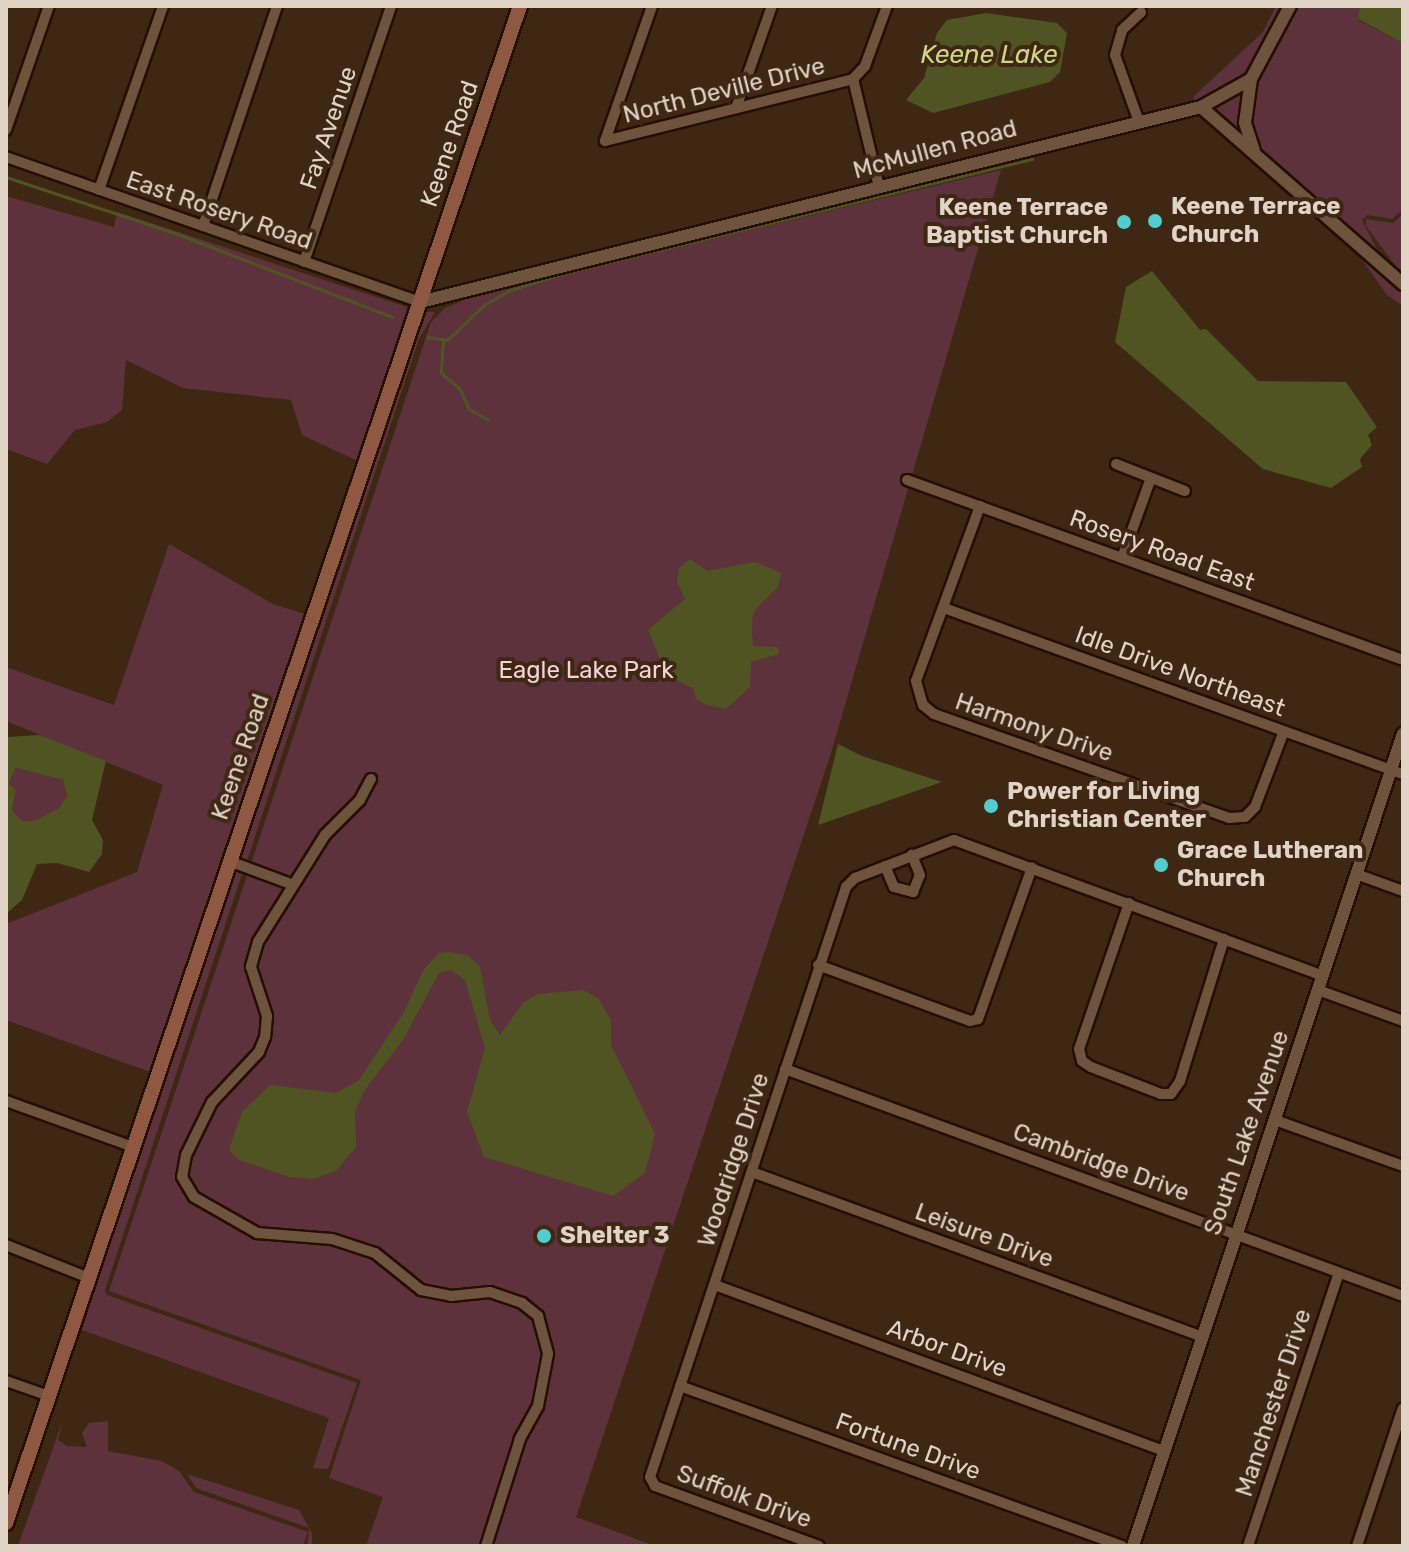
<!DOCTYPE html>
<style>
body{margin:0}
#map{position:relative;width:1409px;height:1552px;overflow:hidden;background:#3e2713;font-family:Rubik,sans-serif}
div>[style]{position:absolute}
.green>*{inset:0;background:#5d323c}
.water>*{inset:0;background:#505423}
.stream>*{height:3px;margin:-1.5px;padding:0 1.5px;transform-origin:1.5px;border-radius:1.5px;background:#505423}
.roads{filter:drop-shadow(2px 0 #240f00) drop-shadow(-2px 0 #240f00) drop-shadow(0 2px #240f00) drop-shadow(0 -2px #240f00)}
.minor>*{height:10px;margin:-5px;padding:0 5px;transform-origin:5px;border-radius:5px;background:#6e543f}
.tertiary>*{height:12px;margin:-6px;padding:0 6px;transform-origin:6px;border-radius:6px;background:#6e543f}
.secondary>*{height:14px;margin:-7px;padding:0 7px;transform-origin:7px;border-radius:7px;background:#8f5843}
.dots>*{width:22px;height:22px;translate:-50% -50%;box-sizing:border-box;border:4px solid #3e2713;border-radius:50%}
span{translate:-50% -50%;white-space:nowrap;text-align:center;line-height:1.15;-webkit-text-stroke:8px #3e2713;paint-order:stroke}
.street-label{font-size:24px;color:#e2d3c7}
.poi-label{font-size:24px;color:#e2d3c7;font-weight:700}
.left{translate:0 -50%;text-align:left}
.right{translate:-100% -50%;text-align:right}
.park-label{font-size:24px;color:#f5d1d8}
.water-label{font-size:26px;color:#cdd688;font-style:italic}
.frame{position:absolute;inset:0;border:8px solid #e2d3c7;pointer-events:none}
</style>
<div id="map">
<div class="green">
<i style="clip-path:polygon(1276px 6px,1286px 6px,1247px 76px,1197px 102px,1193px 97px,1263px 32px)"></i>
<i style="clip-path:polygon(1296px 6px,1360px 6px,1358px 20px,1403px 43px,1403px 209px,1392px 219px,1367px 215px,1362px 220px,1382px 259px,1259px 151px,1250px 123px,1255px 81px)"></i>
<i style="clip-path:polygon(1239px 95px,1241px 100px,1242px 137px,1211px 111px)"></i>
<i style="clip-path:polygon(1001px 170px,831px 753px,576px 1517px,655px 1546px,366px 1546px,383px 1497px,329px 1478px,361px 1380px,109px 1291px,431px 322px,445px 308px,473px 296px)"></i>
<i style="clip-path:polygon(6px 196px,114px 227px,117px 212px,413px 309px,360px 462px,302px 435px,291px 400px,183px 388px,126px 360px,122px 410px,107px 422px,75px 430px,47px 464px,6px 449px)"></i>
<i style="clip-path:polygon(1403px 214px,1403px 276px,1366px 226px,1366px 219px,1393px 223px)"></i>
<i style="clip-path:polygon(1347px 239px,1403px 291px,1403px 306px,1387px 295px)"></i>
<i style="clip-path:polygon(421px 311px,435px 312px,419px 339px,247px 861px,235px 857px)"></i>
<i style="clip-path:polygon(169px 544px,273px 604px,308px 615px,153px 1073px,6px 1020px,6px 924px,137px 872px,163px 785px,6px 721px,6px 667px,114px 705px)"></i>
<i style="clip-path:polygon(16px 768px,63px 780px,67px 795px,59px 808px,36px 820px,22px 821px,12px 810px,16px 790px,9px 783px)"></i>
<i style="clip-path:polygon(232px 867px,243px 871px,105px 1290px,107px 1295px,357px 1383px,328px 1469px,313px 1468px,329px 1418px,82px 1330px)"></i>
<i style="clip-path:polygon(63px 1420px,58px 1440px,67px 1446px,87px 1447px,82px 1433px,89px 1423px,108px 1421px,108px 1451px,162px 1461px,179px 1471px,194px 1492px,308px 1532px,303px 1546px,18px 1546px)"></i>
<i style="clip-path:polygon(187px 1474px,299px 1510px,312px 1533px,312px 1546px,307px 1546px,309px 1528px,196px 1488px)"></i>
</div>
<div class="water">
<i style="clip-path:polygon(1360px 6px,1403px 6px,1403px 43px,1358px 19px)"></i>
<i style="clip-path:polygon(986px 13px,1057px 23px,1067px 33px,1060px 72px,1050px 82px,933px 113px,906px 100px,924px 78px,937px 33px,947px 20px)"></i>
<i style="clip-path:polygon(1152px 271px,1200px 330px,1206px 329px,1258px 381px,1346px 382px,1377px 427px,1368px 435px,1372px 445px,1360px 459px,1362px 467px,1331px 488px,1263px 469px,1115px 342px,1126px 287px)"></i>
<i style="clip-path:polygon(690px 559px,707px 571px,755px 562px,781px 573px,778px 587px,753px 612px,752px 631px,753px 646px,778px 647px,779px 654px,751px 662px,750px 687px,726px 709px,707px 705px,696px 699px,693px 688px,667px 676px,648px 630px,685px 599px,677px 582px,679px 568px)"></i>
<i style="clip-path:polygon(evenodd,40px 735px,106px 761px,92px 820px,103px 840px,102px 854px,89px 872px,57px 863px,37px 864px,22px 900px,6px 914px,6px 737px,40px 735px,16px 768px,63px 780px,67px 795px,59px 808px,36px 820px,22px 821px,12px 810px,16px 790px,9px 783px,16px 768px)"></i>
<i style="clip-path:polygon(838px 744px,862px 756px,942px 782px,818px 825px)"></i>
<i style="clip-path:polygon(450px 952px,469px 956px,480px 967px,490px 1020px,500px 1035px,523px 1003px,538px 994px,583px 990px,598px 998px,611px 1021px,611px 1045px,655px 1134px,645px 1173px,613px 1196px,484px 1157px,467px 1112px,485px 1048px,465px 980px,451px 970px,439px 973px,403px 1040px,364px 1091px,355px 1112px,356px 1147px,336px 1171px,313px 1179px,289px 1177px,239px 1160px,229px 1150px,242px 1112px,270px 1085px,336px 1093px,359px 1080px,404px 1012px,423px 970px,439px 953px)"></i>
</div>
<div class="stream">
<i style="left:6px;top:177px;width:183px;rotate:18.4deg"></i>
<i style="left:180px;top:235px;width:228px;rotate:21.1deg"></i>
<i style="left:428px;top:337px;width:19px;rotate:9deg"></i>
<i style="left:447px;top:340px;width:51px;rotate:-43.4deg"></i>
<i style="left:484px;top:305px;width:28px;rotate:-30deg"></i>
<i style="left:508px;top:291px;width:59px;rotate:-17.8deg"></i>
<i style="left:564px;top:273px;width:482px;rotate:-13.7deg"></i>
<i style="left:443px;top:341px;width:32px;rotate:94deg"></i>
<i style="left:441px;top:373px;width:25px;rotate:40deg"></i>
<i style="left:460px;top:389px;width:22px;rotate:66deg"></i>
<i style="left:469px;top:409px;width:22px;rotate:30deg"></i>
</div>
<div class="roads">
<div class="minor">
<i style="left:736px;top:108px;width:108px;rotate:-70.6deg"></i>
<i style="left:1139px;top:122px;width:71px;rotate:-109.7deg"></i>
<i style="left:1115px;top:55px;width:26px;rotate:-74deg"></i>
<i style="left:1122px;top:30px;width:26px;rotate:-43deg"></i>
<i style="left:6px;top:130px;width:131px;rotate:-70.9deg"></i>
<i style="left:605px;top:141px;width:256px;rotate:-14deg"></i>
<i style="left:605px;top:141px;width:143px;rotate:-70.8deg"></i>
<i style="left:6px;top:157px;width:439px;rotate:19.3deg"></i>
<i style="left:879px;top:187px;width:111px;rotate:-103.5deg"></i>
<i style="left:853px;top:79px;width:18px;rotate:-47deg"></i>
<i style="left:865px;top:66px;width:64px;rotate:-69.9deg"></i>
<i style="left:99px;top:190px;width:195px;rotate:-70.8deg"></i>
<i style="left:203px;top:226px;width:232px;rotate:-71.4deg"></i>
<i style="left:304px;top:262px;width:270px;rotate:-71.2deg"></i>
<i style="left:1116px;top:464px;width:74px;rotate:21.4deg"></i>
<i style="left:907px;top:480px;width:528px;rotate:19.95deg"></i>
<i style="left:980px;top:506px;width:186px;rotate:110.1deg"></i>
<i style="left:916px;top:681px;width:25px;rotate:74deg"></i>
<i style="left:923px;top:705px;width:14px;rotate:39deg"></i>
<i style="left:934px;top:714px;width:313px;rotate:19.4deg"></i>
<i style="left:1229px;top:818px;width:16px;rotate:-4deg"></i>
<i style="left:1245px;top:817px;width:14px;rotate:-45deg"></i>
<i style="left:1255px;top:807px;width:81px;rotate:-69.1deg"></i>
<i style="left:1122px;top:558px;width:85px;rotate:-70.1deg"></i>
<i style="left:944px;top:608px;width:488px;rotate:19.9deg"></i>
<i style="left:371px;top:779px;width:24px;rotate:118deg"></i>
<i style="left:360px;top:800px;width:49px;rotate:135deg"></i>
<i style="left:325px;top:835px;width:126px;rotate:122.1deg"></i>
<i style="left:258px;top:942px;width:26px;rotate:106deg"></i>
<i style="left:251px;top:967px;width:52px;rotate:71.9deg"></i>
<i style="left:267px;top:1016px;width:21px;rotate:95deg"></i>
<i style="left:265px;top:1037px;width:16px;rotate:112deg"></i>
<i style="left:259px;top:1052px;width:69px;rotate:133.2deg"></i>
<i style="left:212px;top:1102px;width:59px;rotate:116.1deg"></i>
<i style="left:186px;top:1155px;width:22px;rotate:100deg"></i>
<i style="left:182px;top:1177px;width:23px;rotate:59deg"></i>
<i style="left:194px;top:1197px;width:73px;rotate:29.7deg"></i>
<i style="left:257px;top:1233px;width:75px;rotate:4.6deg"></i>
<i style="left:332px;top:1239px;width:45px;rotate:18deg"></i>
<i style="left:375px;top:1253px;width:59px;rotate:38.8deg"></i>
<i style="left:421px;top:1290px;width:31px;rotate:11deg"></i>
<i style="left:451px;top:1296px;width:39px;rotate:-6deg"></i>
<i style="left:490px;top:1292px;width:34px;rotate:19deg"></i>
<i style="left:522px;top:1303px;width:21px;rotate:39deg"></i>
<i style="left:538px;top:1316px;width:39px;rotate:75deg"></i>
<i style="left:548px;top:1354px;width:53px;rotate:100.9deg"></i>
<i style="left:538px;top:1406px;width:38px;rotate:119deg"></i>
<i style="left:520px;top:1439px;width:112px;rotate:107.6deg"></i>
<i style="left:229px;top:861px;width:66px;rotate:20.4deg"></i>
<i style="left:885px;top:866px;width:23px;rotate:67deg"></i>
<i style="left:894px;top:887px;width:20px;rotate:15deg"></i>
<i style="left:913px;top:892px;width:18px;rotate:-68deg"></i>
<i style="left:920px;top:875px;width:22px;rotate:-112deg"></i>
<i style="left:1356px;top:874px;width:50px;rotate:19.9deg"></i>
<i style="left:1129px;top:903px;width:154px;rotate:108.9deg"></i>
<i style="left:1079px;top:1049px;width:12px;rotate:76deg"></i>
<i style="left:1082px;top:1061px;width:11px;rotate:34deg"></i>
<i style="left:1091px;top:1067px;width:75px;rotate:21.1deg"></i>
<i style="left:1161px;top:1094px;width:10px"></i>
<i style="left:1171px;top:1094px;width:16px;rotate:-55deg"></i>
<i style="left:1180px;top:1081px;width:149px;rotate:-72.8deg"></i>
<i style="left:818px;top:965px;width:162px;rotate:20.2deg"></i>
<i style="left:970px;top:1021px;width:8px;rotate:-14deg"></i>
<i style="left:978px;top:1019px;width:161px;rotate:-70.4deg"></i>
<i style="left:1318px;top:990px;width:90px;rotate:20deg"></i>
<i style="left:785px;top:1069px;width:658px;rotate:20.17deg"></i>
<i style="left:6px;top:1101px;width:135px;rotate:19.9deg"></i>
<i style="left:1275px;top:1120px;width:136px;rotate:19.8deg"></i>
<i style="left:752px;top:1172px;width:479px;rotate:20.1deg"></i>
<i style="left:6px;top:1245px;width:89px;rotate:21.7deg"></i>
<i style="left:715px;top:1285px;width:479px;rotate:20.3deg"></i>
<i style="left:6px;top:1381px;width:46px;rotate:19.2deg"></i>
<i style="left:680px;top:1386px;width:470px;rotate:19.9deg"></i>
<i style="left:819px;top:1546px;width:175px;rotate:-159.9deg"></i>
<i style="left:655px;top:1486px;width:10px;rotate:-119deg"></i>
<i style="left:650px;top:1477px;width:622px;rotate:-71.62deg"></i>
<i style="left:846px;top:887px;width:13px;rotate:-45deg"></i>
<i style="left:855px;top:878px;width:106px;rotate:-21deg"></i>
<i style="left:954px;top:840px;width:393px;rotate:20.2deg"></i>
<i style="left:1248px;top:1546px;width:288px;rotate:-71.6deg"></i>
<i style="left:1357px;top:1546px;width:145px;rotate:-71.6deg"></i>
</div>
<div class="tertiary">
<i style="left:1251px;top:79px;width:44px;rotate:97.8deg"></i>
<i style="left:1245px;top:123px;width:29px;rotate:72deg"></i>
<i style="left:1201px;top:107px;width:269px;rotate:41.2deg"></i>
<i style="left:420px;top:302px;width:805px;rotate:-14.02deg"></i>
<i style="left:1201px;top:107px;width:57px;rotate:-29.2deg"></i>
<i style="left:1251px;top:79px;width:83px;rotate:-61.9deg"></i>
<i style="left:1133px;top:1546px;width:856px;rotate:-71.61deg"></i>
</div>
<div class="secondary">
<i style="left:6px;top:1523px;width:1602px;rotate:-71.28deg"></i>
</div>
</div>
<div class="dots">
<i style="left:1155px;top:221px;background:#52cdce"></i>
<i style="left:1124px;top:222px;background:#52cdce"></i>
<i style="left:991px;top:806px;background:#52cdce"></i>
<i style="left:1161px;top:865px;background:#52cdce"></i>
<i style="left:544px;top:1236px;background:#52cdce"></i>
</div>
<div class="street-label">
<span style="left:724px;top:91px;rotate:-14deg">North Deville Drive</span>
<span style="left:329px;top:128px;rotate:-71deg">Fay Avenue</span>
<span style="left:450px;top:144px;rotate:-71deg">Keene Road</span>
<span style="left:935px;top:150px;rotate:-15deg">McMullen Road</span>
<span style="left:219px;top:211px;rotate:19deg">East Rosery Road</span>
<span style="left:1162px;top:551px;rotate:20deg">Rosery Road East</span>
<span style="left:1180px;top:672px;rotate:20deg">Idle Drive Northeast</span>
<span style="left:1034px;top:728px;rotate:19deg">Harmony Drive</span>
<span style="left:241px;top:757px;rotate:-71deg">Keene Road</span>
<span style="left:1247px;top:1133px;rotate:-71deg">South Lake Avenue</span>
<span style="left:734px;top:1160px;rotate:-72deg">Woodridge Drive</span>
<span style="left:1101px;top:1163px;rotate:20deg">Cambridge Drive</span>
<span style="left:984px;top:1236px;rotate:20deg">Leisure Drive</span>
<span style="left:947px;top:1349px;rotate:20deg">Arbor Drive</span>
<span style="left:1274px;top:1403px;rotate:-72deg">Manchester Drive</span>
<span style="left:908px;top:1447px;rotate:20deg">Fortune Drive</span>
<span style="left:744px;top:1497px;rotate:20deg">Suffolk Drive</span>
</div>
<div class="poi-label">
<span class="left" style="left:1171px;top:221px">Keene Terrace<br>Church</span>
<span class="right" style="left:1108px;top:222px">Keene Terrace<br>Baptist Church</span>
<span class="left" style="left:1007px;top:806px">Power for Living<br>Christian Center</span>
<span class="left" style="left:1177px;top:865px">Grace Lutheran<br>Church</span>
<span class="left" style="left:560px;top:1236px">Shelter 3</span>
</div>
<div class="park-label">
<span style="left:586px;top:671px">Eagle Lake Park</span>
</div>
<div class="water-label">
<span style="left:989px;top:55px">Keene Lake</span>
</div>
<div class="frame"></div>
</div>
